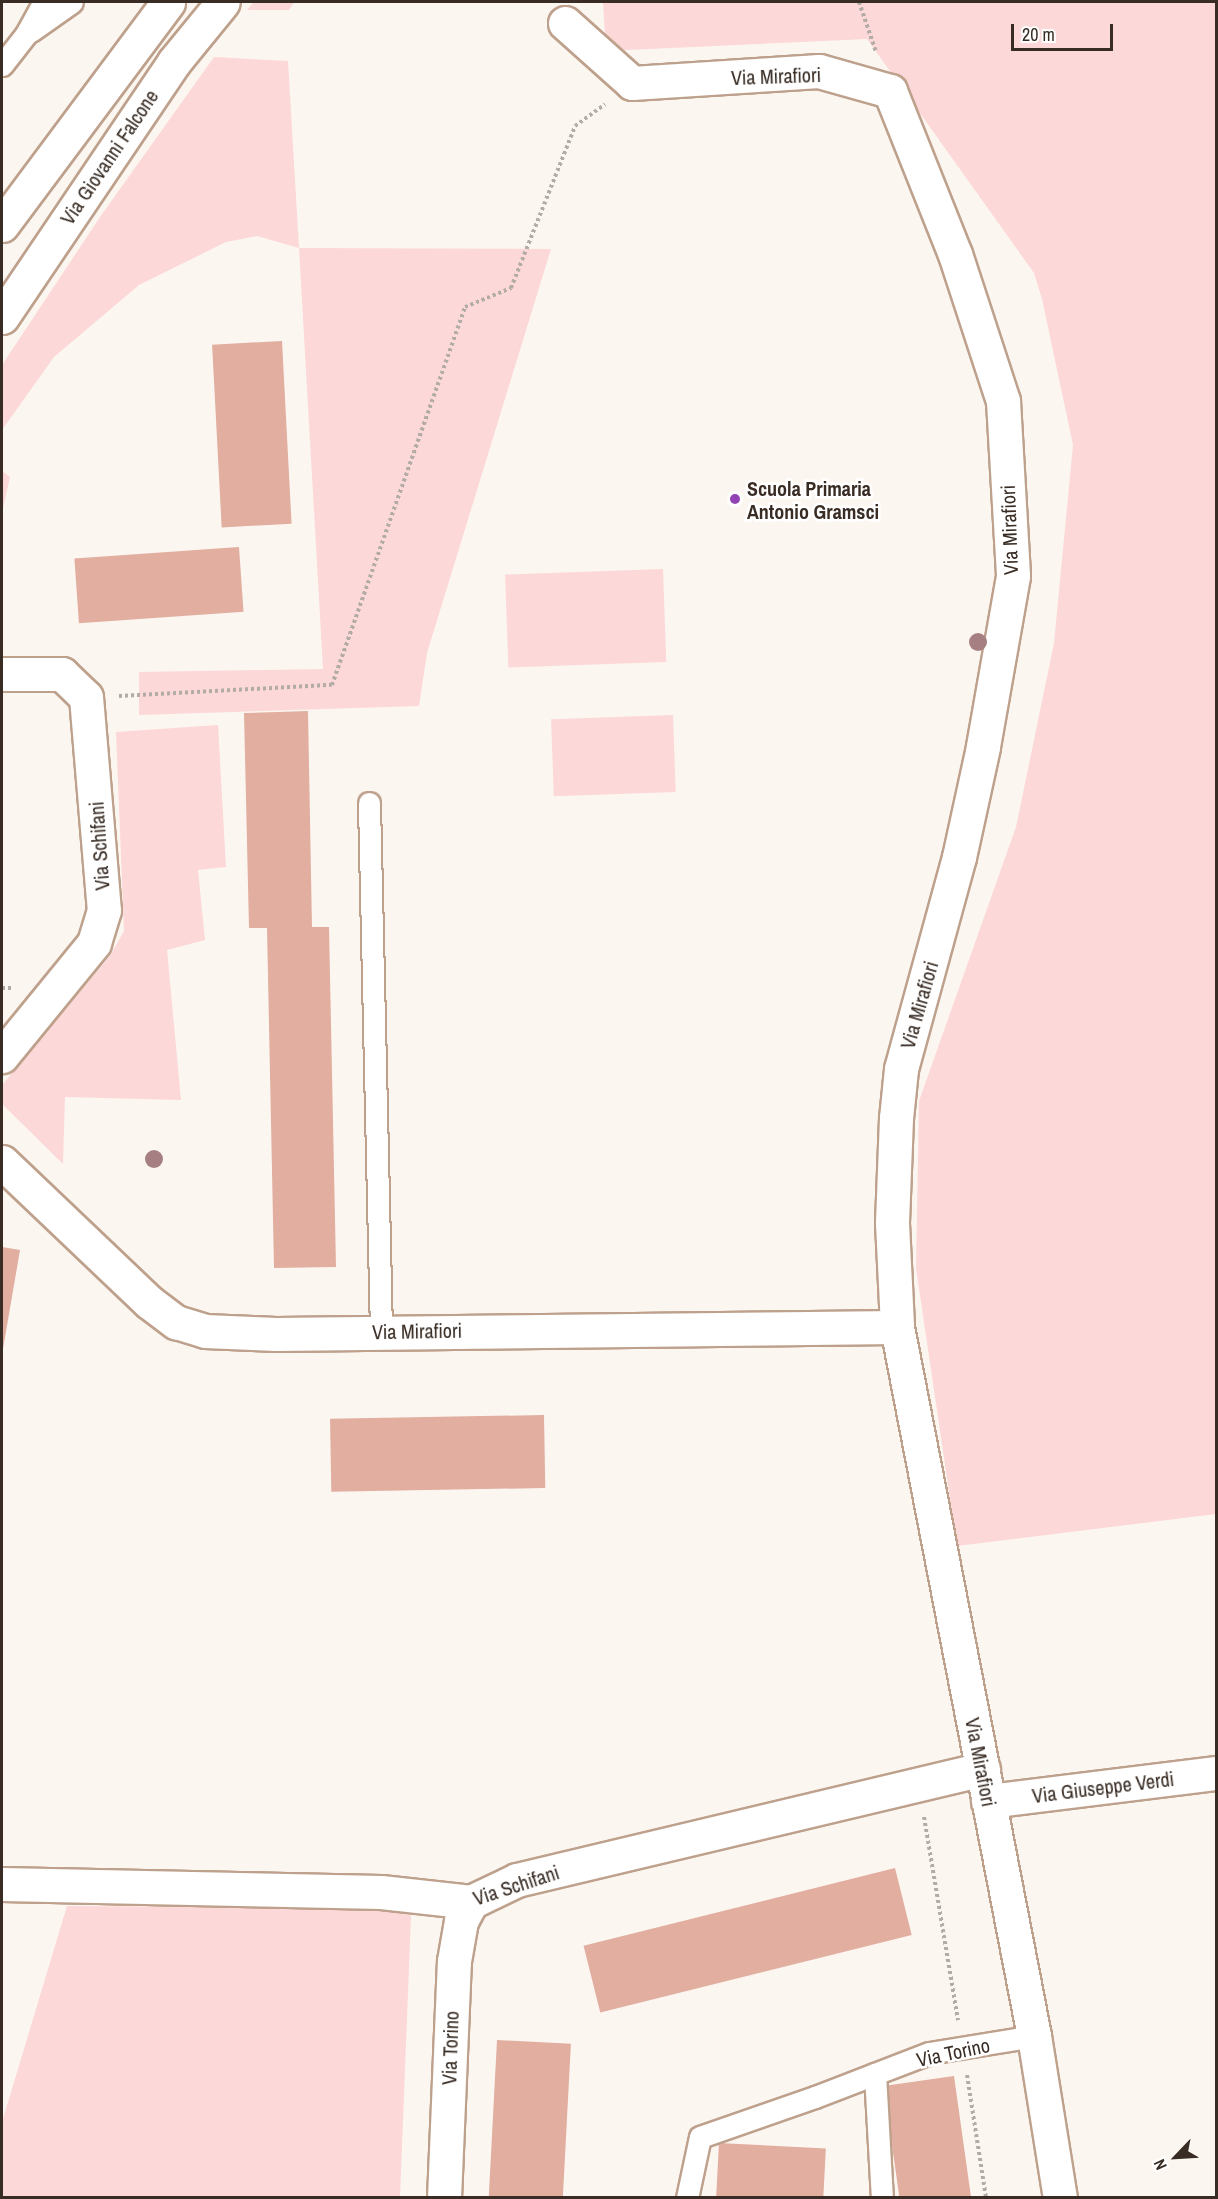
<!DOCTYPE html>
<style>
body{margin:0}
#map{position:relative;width:1218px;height:2199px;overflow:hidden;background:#fcf6f1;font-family:"Archivo Narrow",sans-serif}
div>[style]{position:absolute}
.green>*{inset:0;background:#fcd8d8;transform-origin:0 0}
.building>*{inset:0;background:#e1ae9f;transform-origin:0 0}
.path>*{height:4px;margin-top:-2px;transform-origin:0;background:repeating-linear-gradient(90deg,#b3aba5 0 3px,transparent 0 6px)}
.roads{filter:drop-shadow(2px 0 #bea18c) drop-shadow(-2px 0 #bea18c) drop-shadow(0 2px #bea18c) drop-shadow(0 -2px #bea18c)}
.service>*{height:21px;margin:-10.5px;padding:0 10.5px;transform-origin:10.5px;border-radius:10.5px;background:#fff}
.minor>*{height:33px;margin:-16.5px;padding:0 16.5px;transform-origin:16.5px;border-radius:16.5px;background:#fff}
.tertiary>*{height:33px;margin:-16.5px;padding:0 16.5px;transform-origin:16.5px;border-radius:16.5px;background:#fff}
.trees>*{width:18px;height:18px;margin:-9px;border-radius:50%;background:#a57f81}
.dots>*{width:16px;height:16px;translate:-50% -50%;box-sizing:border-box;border:3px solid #fff;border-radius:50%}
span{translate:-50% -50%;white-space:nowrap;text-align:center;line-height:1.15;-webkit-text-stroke:5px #fff;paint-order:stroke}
.street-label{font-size:20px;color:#382c24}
.poi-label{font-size:20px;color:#382c24;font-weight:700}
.left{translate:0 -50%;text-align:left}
.frame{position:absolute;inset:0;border:3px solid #382c24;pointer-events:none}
.north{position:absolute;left:1146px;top:2127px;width:60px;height:60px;-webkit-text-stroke:4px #fff;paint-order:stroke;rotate:245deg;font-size:16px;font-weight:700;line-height:24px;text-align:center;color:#382c24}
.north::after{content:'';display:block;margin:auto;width:21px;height:27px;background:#382c24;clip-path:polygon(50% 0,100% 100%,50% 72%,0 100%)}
.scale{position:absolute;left:1011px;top:24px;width:102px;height:27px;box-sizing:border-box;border:3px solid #382c24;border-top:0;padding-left:8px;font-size:18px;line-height:21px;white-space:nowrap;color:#382c24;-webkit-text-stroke:4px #fff;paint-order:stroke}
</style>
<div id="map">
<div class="green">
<i style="clip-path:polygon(254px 2px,294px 2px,289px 10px,247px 10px)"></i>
<i style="clip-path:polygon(603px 2px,1216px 2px,1216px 1514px,957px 1546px,916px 1268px,919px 1101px,1016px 827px,1054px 643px,1073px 445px,1042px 299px,1034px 273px,867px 39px,606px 51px)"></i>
<i style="clip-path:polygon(214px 57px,288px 61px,299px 248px,551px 249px,427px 653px,419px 706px,139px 715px,139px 672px,323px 669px,299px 248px,257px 236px,226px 242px,139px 285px,54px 357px,2px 430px,2px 365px,100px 217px)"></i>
<i style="clip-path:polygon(2px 471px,10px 477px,2px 513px)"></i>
<i style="left:663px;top:569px;width:93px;height:158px;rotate:88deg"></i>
<i style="left:673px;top:715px;width:77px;height:122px;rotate:88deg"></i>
<i style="clip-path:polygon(218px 725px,226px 867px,198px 870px,205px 940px,167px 950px,181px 1100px,65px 1097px,63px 1164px,2px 1104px,2px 1085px,110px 956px,124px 931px,116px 732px)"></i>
<i style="clip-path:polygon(67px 1906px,394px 1908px,411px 1916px,400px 2197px,2px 2198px,2px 2122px)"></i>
</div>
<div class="building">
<i style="left:282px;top:341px;width:183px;height:70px;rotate:87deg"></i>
<i style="left:239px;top:547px;width:65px;height:165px;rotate:86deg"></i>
<i style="clip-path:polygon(308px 711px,312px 927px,329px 927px,336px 1267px,274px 1268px,267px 928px,249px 928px,244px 713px)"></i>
<i style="clip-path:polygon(2px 1247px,20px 1250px,3px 1349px,2px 1349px)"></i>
<i style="left:544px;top:1415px;width:73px;height:214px;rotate:89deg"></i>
<i style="left:895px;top:1868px;width:69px;height:321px;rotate:76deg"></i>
<i style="left:497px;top:2040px;width:74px;height:158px;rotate:3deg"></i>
<i style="left:954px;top:2076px;width:123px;height:71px;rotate:82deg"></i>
<i style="left:719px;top:2143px;width:107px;height:55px;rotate:3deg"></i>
</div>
<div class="path">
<i style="left:859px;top:2px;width:53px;rotate:71.2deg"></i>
<i style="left:119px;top:696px;width:213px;rotate:-3deg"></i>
<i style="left:332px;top:685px;width:401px;rotate:-70.6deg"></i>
<i style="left:465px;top:307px;width:50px;rotate:-22.4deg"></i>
<i style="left:511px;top:288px;width:174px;rotate:-68.4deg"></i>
<i style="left:575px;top:126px;width:37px;rotate:-36deg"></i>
<i style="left:2px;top:988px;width:11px"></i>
<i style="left:924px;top:1817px;width:206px;rotate:80.5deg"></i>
<i style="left:967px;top:2075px;width:124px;rotate:81.2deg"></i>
</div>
<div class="roads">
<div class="service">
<i style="left:31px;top:31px;width:50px;rotate:-35.3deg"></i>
<i style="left:2px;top:65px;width:39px;rotate:-52deg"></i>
<i style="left:26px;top:34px;width:37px;rotate:-61deg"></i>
<i style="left:369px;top:803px;width:528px;rotate:88.7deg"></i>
<i style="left:875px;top:2074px;width:124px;rotate:86.8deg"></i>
<i style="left:687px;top:2198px;width:62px;rotate:-78deg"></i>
<i style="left:700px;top:2137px;width:122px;rotate:-19.2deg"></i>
<i style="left:815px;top:2097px;width:122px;rotate:-21.1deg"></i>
<i style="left:929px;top:2053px;width:106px;rotate:-9.2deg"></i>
</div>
<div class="minor">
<i style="left:565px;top:23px;width:90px;rotate:41.8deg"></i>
<i style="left:632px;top:83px;width:187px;rotate:-3.7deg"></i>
<i style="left:819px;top:71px;width:74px;rotate:15.7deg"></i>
<i style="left:890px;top:91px;width:175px;rotate:68.3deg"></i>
<i style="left:955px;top:254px;width:155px;rotate:71.9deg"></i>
<i style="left:1003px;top:401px;width:175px;rotate:86.7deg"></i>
<i style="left:1013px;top:576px;width:174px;rotate:100deg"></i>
<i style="left:983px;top:747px;width:113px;rotate:102.3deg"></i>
<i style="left:959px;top:857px;width:220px;rotate:105.3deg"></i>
<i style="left:901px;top:1069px;width:49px;rotate:95.8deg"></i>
<i style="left:896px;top:1118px;width:105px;rotate:92.2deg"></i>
<i style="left:892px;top:1223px;width:104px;rotate:87.2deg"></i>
<i style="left:897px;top:1327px;width:722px;rotate:79.06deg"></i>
<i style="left:1034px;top:2036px;width:164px;rotate:80.9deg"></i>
<i style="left:2px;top:674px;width:60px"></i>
<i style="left:62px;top:674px;width:33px;rotate:44deg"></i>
<i style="left:86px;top:697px;width:214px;rotate:85.2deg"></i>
<i style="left:104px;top:910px;width:34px;rotate:107deg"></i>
<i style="left:94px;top:943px;width:146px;rotate:129.2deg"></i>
<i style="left:2px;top:1162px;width:203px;rotate:43.6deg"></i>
<i style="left:149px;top:1302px;width:34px;rotate:37deg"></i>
<i style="left:176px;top:1322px;width:30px;rotate:17deg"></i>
<i style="left:205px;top:1331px;width:71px;rotate:2.4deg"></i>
<i style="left:276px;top:1334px;width:621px;rotate:-0.65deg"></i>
<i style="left:988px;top:1801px;width:230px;rotate:-7deg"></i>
<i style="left:2px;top:1884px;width:379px;rotate:1.2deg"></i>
<i style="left:381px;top:1892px;width:91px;rotate:6.3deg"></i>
<i style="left:471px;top:1902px;width:51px;rotate:-25.6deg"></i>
<i style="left:517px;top:1880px;width:479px;rotate:-13.4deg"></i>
<i style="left:444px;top:2198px;width:237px;rotate:-87.6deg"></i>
<i style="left:454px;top:1961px;width:41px;rotate:-80.1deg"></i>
<i style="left:461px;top:1921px;width:21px;rotate:-62deg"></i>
</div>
<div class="tertiary">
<i style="left:2px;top:225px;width:278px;rotate:-53.3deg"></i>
<i style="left:2px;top:317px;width:308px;rotate:-56deg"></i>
<i style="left:174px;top:62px;width:77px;rotate:-50.8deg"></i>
</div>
</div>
<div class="trees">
<i style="left:978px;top:642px"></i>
<i style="left:154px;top:1159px"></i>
</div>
<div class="dots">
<i style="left:735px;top:499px;background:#9243b4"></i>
</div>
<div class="street-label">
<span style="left:776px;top:76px;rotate:-2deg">Via Mirafiori</span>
<span style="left:109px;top:157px;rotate:-56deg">Via Giovanni Falcone</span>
<span style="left:1009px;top:530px;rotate:-92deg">Via Mirafiori</span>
<span style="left:99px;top:846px;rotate:-94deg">Via Schifani</span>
<span style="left:919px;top:1005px;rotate:-74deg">Via Mirafiori</span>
<span style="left:417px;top:1331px;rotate:-1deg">Via Mirafiori</span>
<span style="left:981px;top:1762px;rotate:79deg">Via Mirafiori</span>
<span style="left:1103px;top:1787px;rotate:-7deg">Via Giuseppe Verdi</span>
<span style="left:516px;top:1885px;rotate:-18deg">Via Schifani</span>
<span style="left:450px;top:2048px;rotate:-88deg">Via Torino</span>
<span style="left:953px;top:2052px;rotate:-12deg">Via Torino</span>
</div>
<div class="poi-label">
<span class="left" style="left:747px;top:500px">Scuola Primaria<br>Antonio Gramsci</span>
</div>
<div class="frame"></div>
<div class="north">N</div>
<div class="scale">20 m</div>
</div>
